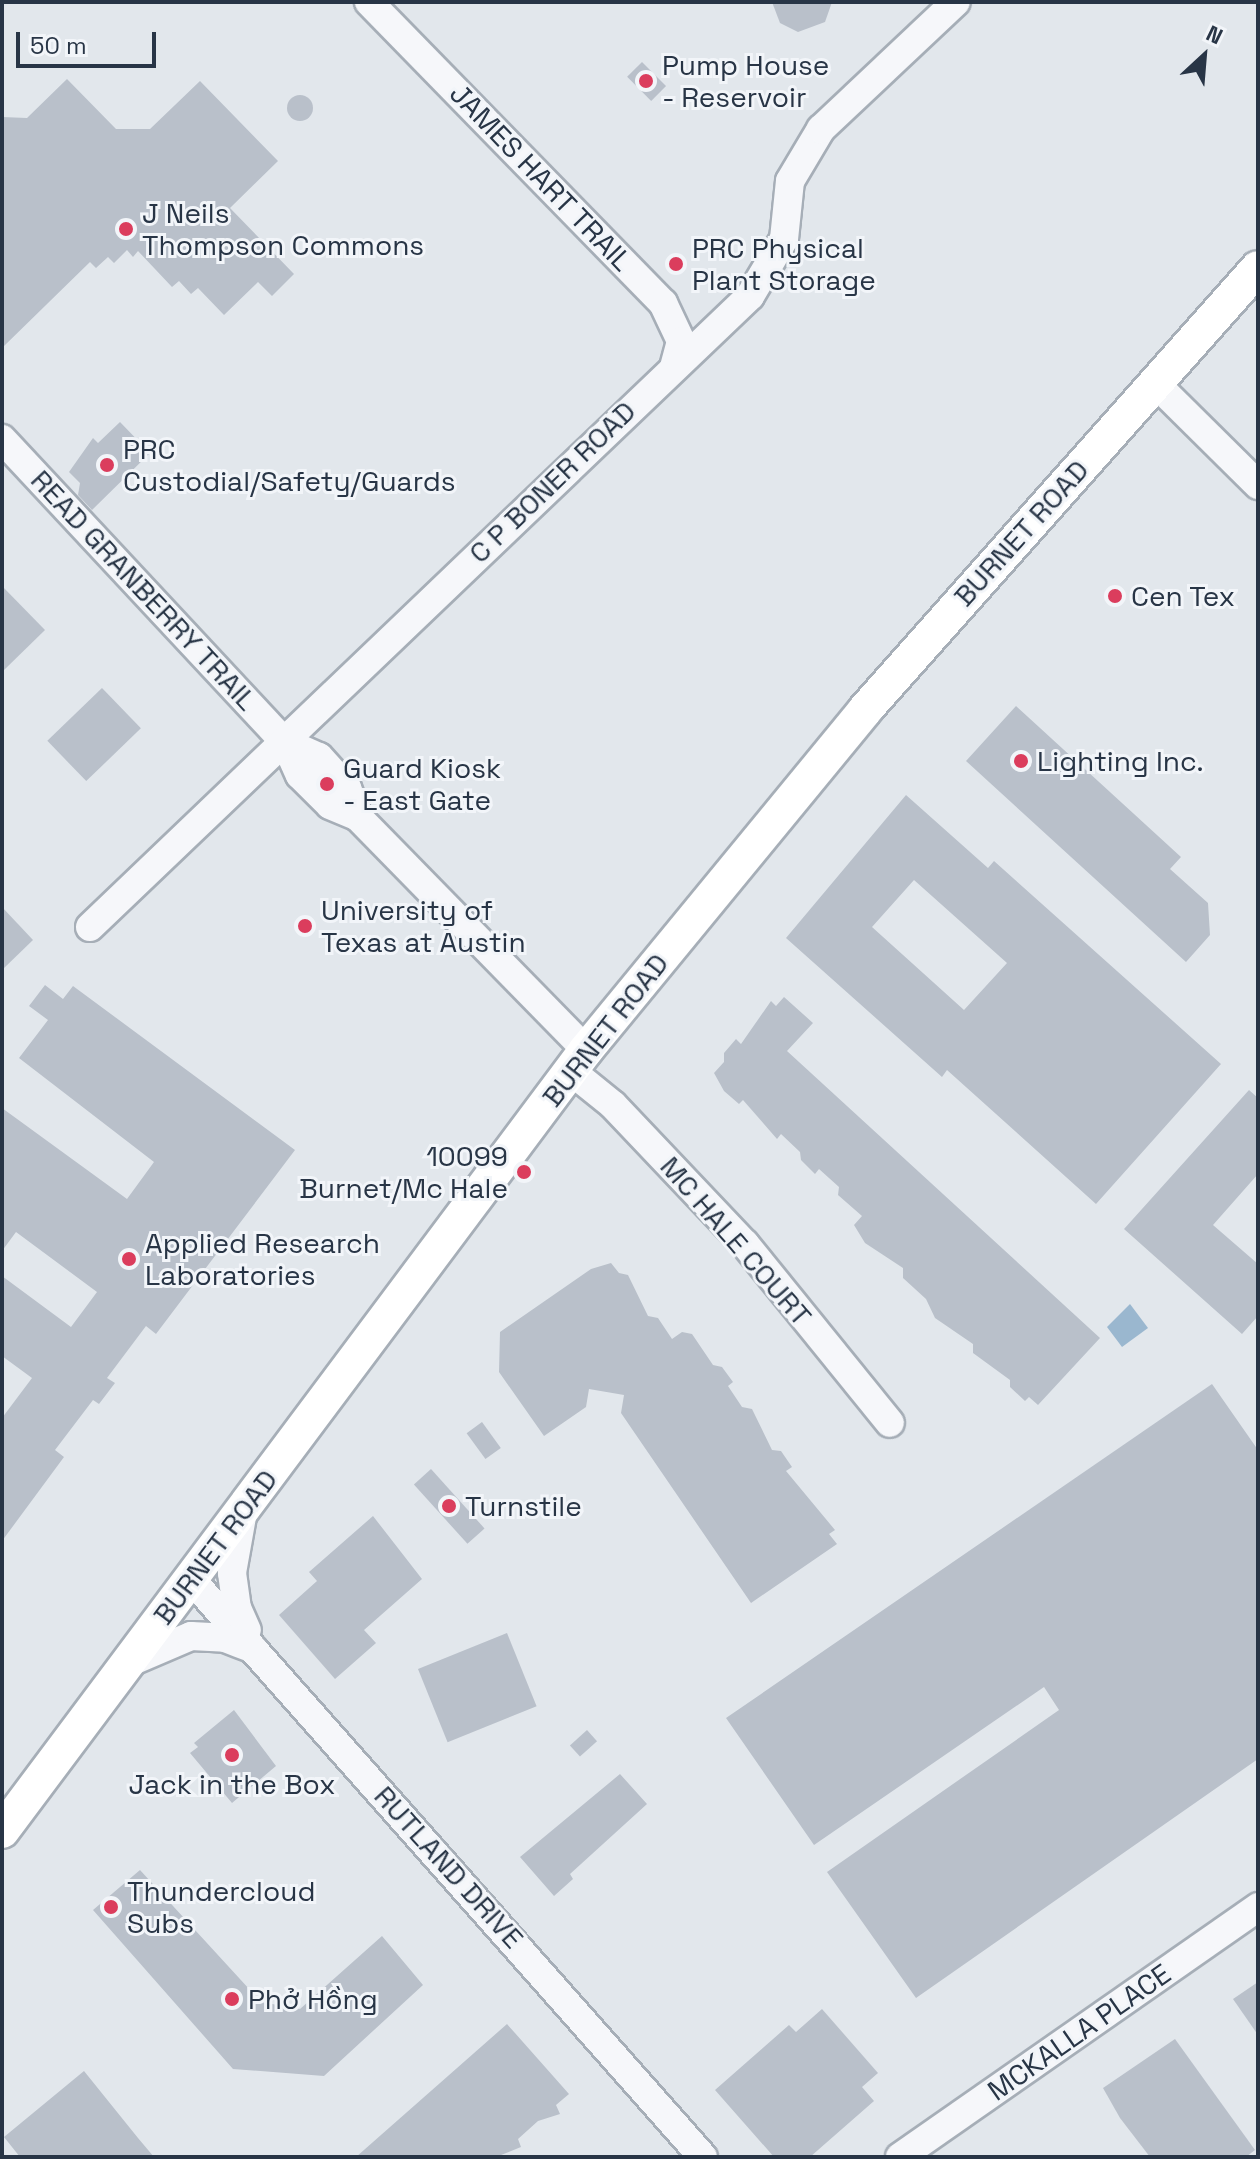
<!DOCTYPE html>
<meta charset="utf-8">
<style>
body{margin:0}
#map{position:relative;width:1260px;height:2159px;overflow:hidden;background:#e2e7ec;font-family:"Space Grotesk",sans-serif}
div>[style]{position:absolute}
.water>*{inset:0;background:#9ab7cf}
.building>*{inset:0;background:#b9c0ca;transform-origin:0 0}
.round{border-radius:50%}
.roads{filter:drop-shadow(2px 0 #a6aeb7) drop-shadow(-2px 0 #a6aeb7) drop-shadow(0 2px #a6aeb7) drop-shadow(0 -2px #a6aeb7)}
.minor>*{height:28px;margin:-14px;padding:0 14px;transform-origin:14px;border-radius:14px;background:#f6f7fa}
.major>*{height:34px;margin:-17px;padding:0 17px;transform-origin:17px;border-radius:17px;background:#fff}
.dots>*{width:22px;height:22px;translate:-50% -50%;box-sizing:border-box;border:4px solid #f2f5f9;border-radius:50%}
span{translate:-50% -50%;white-space:nowrap;text-align:center;line-height:1.15;-webkit-text-stroke:6px #f2f5f9;paint-order:stroke}
.poi-label{font-size:28px;color:#283546}
.left{translate:0 -50%;text-align:left}
.right{translate:-100% -50%;text-align:right}
.street-label{font-size:28px;color:#283546}
.frame{position:absolute;inset:0;border:4px solid #283546;pointer-events:none}
.north{position:absolute;left:1164px;top:16px;width:80px;height:80px;-webkit-text-stroke:6px #f2f5f9;paint-order:stroke;rotate:26deg;font-size:22px;font-weight:700;line-height:32px;text-align:center;color:#283546}
.north::after{content:'';display:block;margin:auto;width:28px;height:36px;background:#283546;clip-path:polygon(50% 0,100% 100%,50% 72%,0 100%)}
.scale{position:absolute;left:16px;top:32px;width:140px;height:36px;box-sizing:border-box;border:4px solid #283546;border-top:0;padding-left:10px;font-size:24px;line-height:28px;white-space:nowrap;color:#283546;-webkit-text-stroke:6px #f2f5f9;paint-order:stroke}
</style>
<div id="map">
<div class="water">
<i style="clip-path:polygon(1130px 1304px,1148px 1328px,1122px 1347px,1107px 1327px)"></i>
</div>
<div class="building">
<i style="clip-path:polygon(772px 2px,832px 2px,825px 22px,798px 32px,780px 23px)"></i>
<i style="left:642px;top:62px;width:34px;height:21px;rotate:45deg"></i>
<i style="clip-path:polygon(67px 79px,116px 129px,150px 129px,200px 81px,278px 161px,230px 208px,294px 274px,272px 296px,258px 282px,224px 315px,198px 288px,191px 294px,179px 281px,172px 287px,138px 251px,133px 257px,127px 250px,114px 263px,108px 257px,96px 268px,90px 262px,2px 348px,2px 117px,27px 118px)"></i>
<i class="round" style="left:287px;top:95px;width:26px;height:26px"></i>
<i style="clip-path:polygon(120px 422px,150px 453px,92px 510px,78px 495px,80px 483px,69px 472px,93px 438px,98px 443px)"></i>
<i style="clip-path:polygon(2px 586px,45px 630px,2px 672px)"></i>
<i style="left:102px;top:688px;width:56px;height:76px;rotate:46deg"></i>
<i style="clip-path:polygon(1016px 706px,1181px 857px,1170px 869px,1208px 903px,1210px 935px,1186px 962px,966px 761px)"></i>
<i style="clip-path:polygon(evenodd,906px 795px,988px 868px,994px 861px,1221px 1064px,1096px 1204px,947px 1070px,942px 1077px,786px 938px,906px 795px,914px 880px,1007px 963px,964px 1010px,872px 927px,914px 880px)"></i>
<i style="clip-path:polygon(2px 907px,33px 940px,2px 970px)"></i>
<i style="clip-path:polygon(45px 985px,63px 999px,73px 986px,295px 1150px,156px 1334px,146px 1326px,107px 1378px,115px 1383px,99px 1404px,93px 1400px,55px 1450px,64px 1457px,2px 1541px,2px 1418px,32px 1378px,2px 1356px,2px 1276px,71px 1327px,97px 1292px,16px 1232px,2px 1251px,2px 1108px,127px 1199px,154px 1162px,19px 1058px,48px 1020px,29px 1006px)"></i>
<i style="clip-path:polygon(784px 997px,813px 1023px,787px 1051px,1100px 1338px,1038px 1405px,1029px 1397px,1025px 1401px,1010px 1387px,1010px 1380px,973px 1353px,973px 1344px,935px 1318px,926px 1299px,903px 1278px,903px 1268px,865px 1243px,854px 1225px,862px 1216px,838px 1195px,839px 1187px,819px 1169px,815px 1174px,801px 1160px,800px 1152px,781px 1134px,777px 1139px,743px 1100px,739px 1104px,724px 1091px,714px 1073px,724px 1062px,724px 1053px,736px 1039px,741px 1044px,771px 1001px,776px 1006px)"></i>
<i style="clip-path:polygon(1249px 1090px,1258px 1098px,1258px 1174px,1213px 1225px,1258px 1264px,1258px 1316px,1242px 1334px,1124px 1229px)"></i>
<i style="clip-path:polygon(611px 1263px,619px 1273px,628px 1275px,648px 1316px,658px 1318px,672px 1339px,682px 1332px,692px 1334px,713px 1365px,722px 1367px,733px 1382px,728px 1386px,742px 1407px,752px 1409px,772px 1450px,781px 1451px,792px 1467px,786px 1471px,835px 1530px,829px 1534px,837px 1544px,751px 1603px,621px 1413px,624px 1395px,589px 1389px,586px 1407px,544px 1436px,499px 1372px,500px 1332px,591px 1269px)"></i>
<i style="clip-path:polygon(1212px 1384px,1258px 1450px,1258px 1759px,916px 1998px,827px 1872px,1059px 1710px,1044px 1687px,814px 1845px,726px 1718px)"></i>
<i style="left:482px;top:1422px;width:32px;height:19px;rotate:54deg"></i>
<i style="left:431px;top:1469px;width:80px;height:23px;rotate:48deg"></i>
<i style="clip-path:polygon(373px 1516px,422px 1579px,364px 1630px,376px 1643px,335px 1679px,279px 1615px,317px 1581px,309px 1572px)"></i>
<i style="left:507px;top:1633px;width:79px;height:96px;rotate:68deg"></i>
<i style="clip-path:polygon(234px 1710px,276px 1766px,232px 1803px,190px 1753px,198px 1747px,194px 1743px)"></i>
<i style="left:587px;top:1730px;width:15px;height:23px;rotate:48deg"></i>
<i style="clip-path:polygon(620px 1774px,647px 1804px,570px 1874px,573px 1879px,554px 1896px,520px 1857px)"></i>
<i style="clip-path:polygon(140px 1870px,261px 2002px,300px 2009px,382px 1936px,423px 1985px,324px 2076px,233px 2069px,93px 1910px)"></i>
<i style="clip-path:polygon(1258px 1982px,1258px 2035px,1233px 1999px)"></i>
<i style="clip-path:polygon(822px 2009px,878px 2073px,862px 2087px,874px 2101px,810px 2157px,774px 2157px,715px 2090px,789px 2025px,796px 2032px)"></i>
<i style="clip-path:polygon(507px 2024px,569px 2094px,556px 2105px,560px 2114px,538px 2121px,518px 2139px,521px 2147px,496px 2157px,356px 2157px)"></i>
<i style="clip-path:polygon(1175px 2039px,1255px 2150px,1246px 2157px,1150px 2157px,1120px 2118px,1103px 2088px)"></i>
<i style="clip-path:polygon(84px 2071px,138px 2138px,154px 2157px,20px 2157px,4px 2137px)"></i>
</div>
<div class="roads">
<div class="minor">
<i style="left:369px;top:2px;width:421px;rotate:45.7deg"></i>
<i style="left:663px;top:303px;width:42px;rotate:64.7deg"></i>
<i style="left:681px;top:341px;width:27px;rotate:105deg"></i>
<i style="left:1155px;top:383px;width:145px;rotate:44.7deg"></i>
<i style="left:2px;top:439px;width:415px;rotate:47deg"></i>
<i style="left:285px;top:742px;width:36px;rotate:66deg"></i>
<i style="left:300px;top:775px;width:42px;rotate:45deg"></i>
<i style="left:330px;top:805px;width:30px;rotate:23deg"></i>
<i style="left:358px;top:817px;width:326px;rotate:45.6deg"></i>
<i style="left:285px;top:742px;width:37px;rotate:24deg"></i>
<i style="left:319px;top:757px;width:42px;rotate:47.9deg"></i>
<i style="left:347px;top:788px;width:31px;rotate:69deg"></i>
<i style="left:90px;top:927px;width:913px;rotate:-43.71deg"></i>
<i style="left:750px;top:296px;width:66px;rotate:-59.2deg"></i>
<i style="left:784px;top:239px;width:58px;rotate:-84.1deg"></i>
<i style="left:790px;top:181px;width:61px;rotate:-59.2deg"></i>
<i style="left:821px;top:129px;width:185px;rotate:-43.3deg"></i>
<i style="left:571px;top:1071px;width:54px;rotate:39deg"></i>
<i style="left:613px;top:1105px;width:192px;rotate:46.5deg"></i>
<i style="left:745px;top:1244px;width:230px;rotate:51deg"></i>
<i style="left:243px;top:1511px;width:63px;rotate:100.1deg"></i>
<i style="left:232px;top:1573px;width:35px;rotate:82deg"></i>
<i style="left:237px;top:1608px;width:24px;rotate:66deg"></i>
<i style="left:191px;top:1579px;width:772px;rotate:48.47deg"></i>
<i style="left:130px;top:1662px;width:66px;rotate:-23.1deg"></i>
<i style="left:191px;top:1636px;width:34px;rotate:3deg"></i>
<i style="left:225px;top:1638px;width:30px;rotate:21deg"></i>
<i style="left:900px;top:2157px;width:437px;rotate:-34.9deg"></i>
</div>
<div class="major">
<i style="left:2px;top:1831px;width:975px;rotate:-53.21deg"></i>
<i style="left:586px;top:1050px;width:440px;rotate:-50.6deg"></i>
<i style="left:865px;top:710px;width:591px;rotate:-48.36deg"></i>
</div>
</div>
<div class="dots">
<i style="left:646px;top:81px;background:#db3d5d"></i>
<i style="left:126px;top:229px;background:#db3d5d"></i>
<i style="left:676px;top:264px;background:#db3d5d"></i>
<i style="left:107px;top:465px;background:#db3d5d"></i>
<i style="left:1115px;top:596px;background:#db3d5d"></i>
<i style="left:1021px;top:761px;background:#db3d5d"></i>
<i style="left:327px;top:784px;background:#db3d5d"></i>
<i style="left:305px;top:926px;background:#db3d5d"></i>
<i style="left:524px;top:1172px;background:#db3d5d"></i>
<i style="left:129px;top:1259px;background:#db3d5d"></i>
<i style="left:449px;top:1506px;background:#db3d5d"></i>
<i style="left:232px;top:1755px;background:#db3d5d"></i>
<i style="left:111px;top:1907px;background:#db3d5d"></i>
<i style="left:232px;top:1999px;background:#db3d5d"></i>
</div>
<div class="poi-label">
<span class="left" style="left:662px;top:81px">Pump House<br>- Reservoir</span>
<span class="left" style="left:142px;top:229px">J Neils<br>Thompson Commons</span>
<span class="left" style="left:692px;top:264px">PRC Physical<br>Plant Storage</span>
<span class="left" style="left:123px;top:465px">PRC<br>Custodial/Safety/Guards</span>
<span class="left" style="left:1131px;top:596px">Cen Tex</span>
<span class="left" style="left:1037px;top:761px">Lighting Inc.</span>
<span class="left" style="left:343px;top:784px">Guard Kiosk<br>- East Gate</span>
<span class="left" style="left:321px;top:926px">University of<br>Texas at Austin</span>
<span class="right" style="left:508px;top:1172px">10099<br>Burnet/Mc Hale</span>
<span class="left" style="left:145px;top:1259px">Applied Research<br>Laboratories</span>
<span class="left" style="left:465px;top:1506px">Turnstile</span>
<span style="left:232px;top:1784px">Jack in the Box</span>
<span class="left" style="left:127px;top:1907px">Thundercloud<br>Subs</span>
<span class="left" style="left:248px;top:1999px">Phở Hồng</span>
</div>
<div class="street-label">
<span style="left:541px;top:177px;rotate:46deg">JAMES HART TRAIL</span>
<span style="left:552px;top:482px;rotate:-44deg">C P BONER ROAD</span>
<span style="left:1021px;top:533px;rotate:-48deg">BURNET ROAD</span>
<span style="left:144px;top:590px;rotate:47deg">READ GRANBERRY TRAIL</span>
<span style="left:605px;top:1030px;rotate:-52deg">BURNET ROAD</span>
<span style="left:736px;top:1241px;rotate:49deg">MC HALE COURT</span>
<span style="left:215px;top:1547px;rotate:-53deg">BURNET ROAD</span>
<span style="left:449px;top:1867px;rotate:48deg">RUTLAND DRIVE</span>
<span style="left:1079px;top:2032px;rotate:-35deg">MCKALLA PLACE</span>
</div>
<div class="frame"></div>
<div class="north">N</div>
<div class="scale">50 m</div>
</div>
